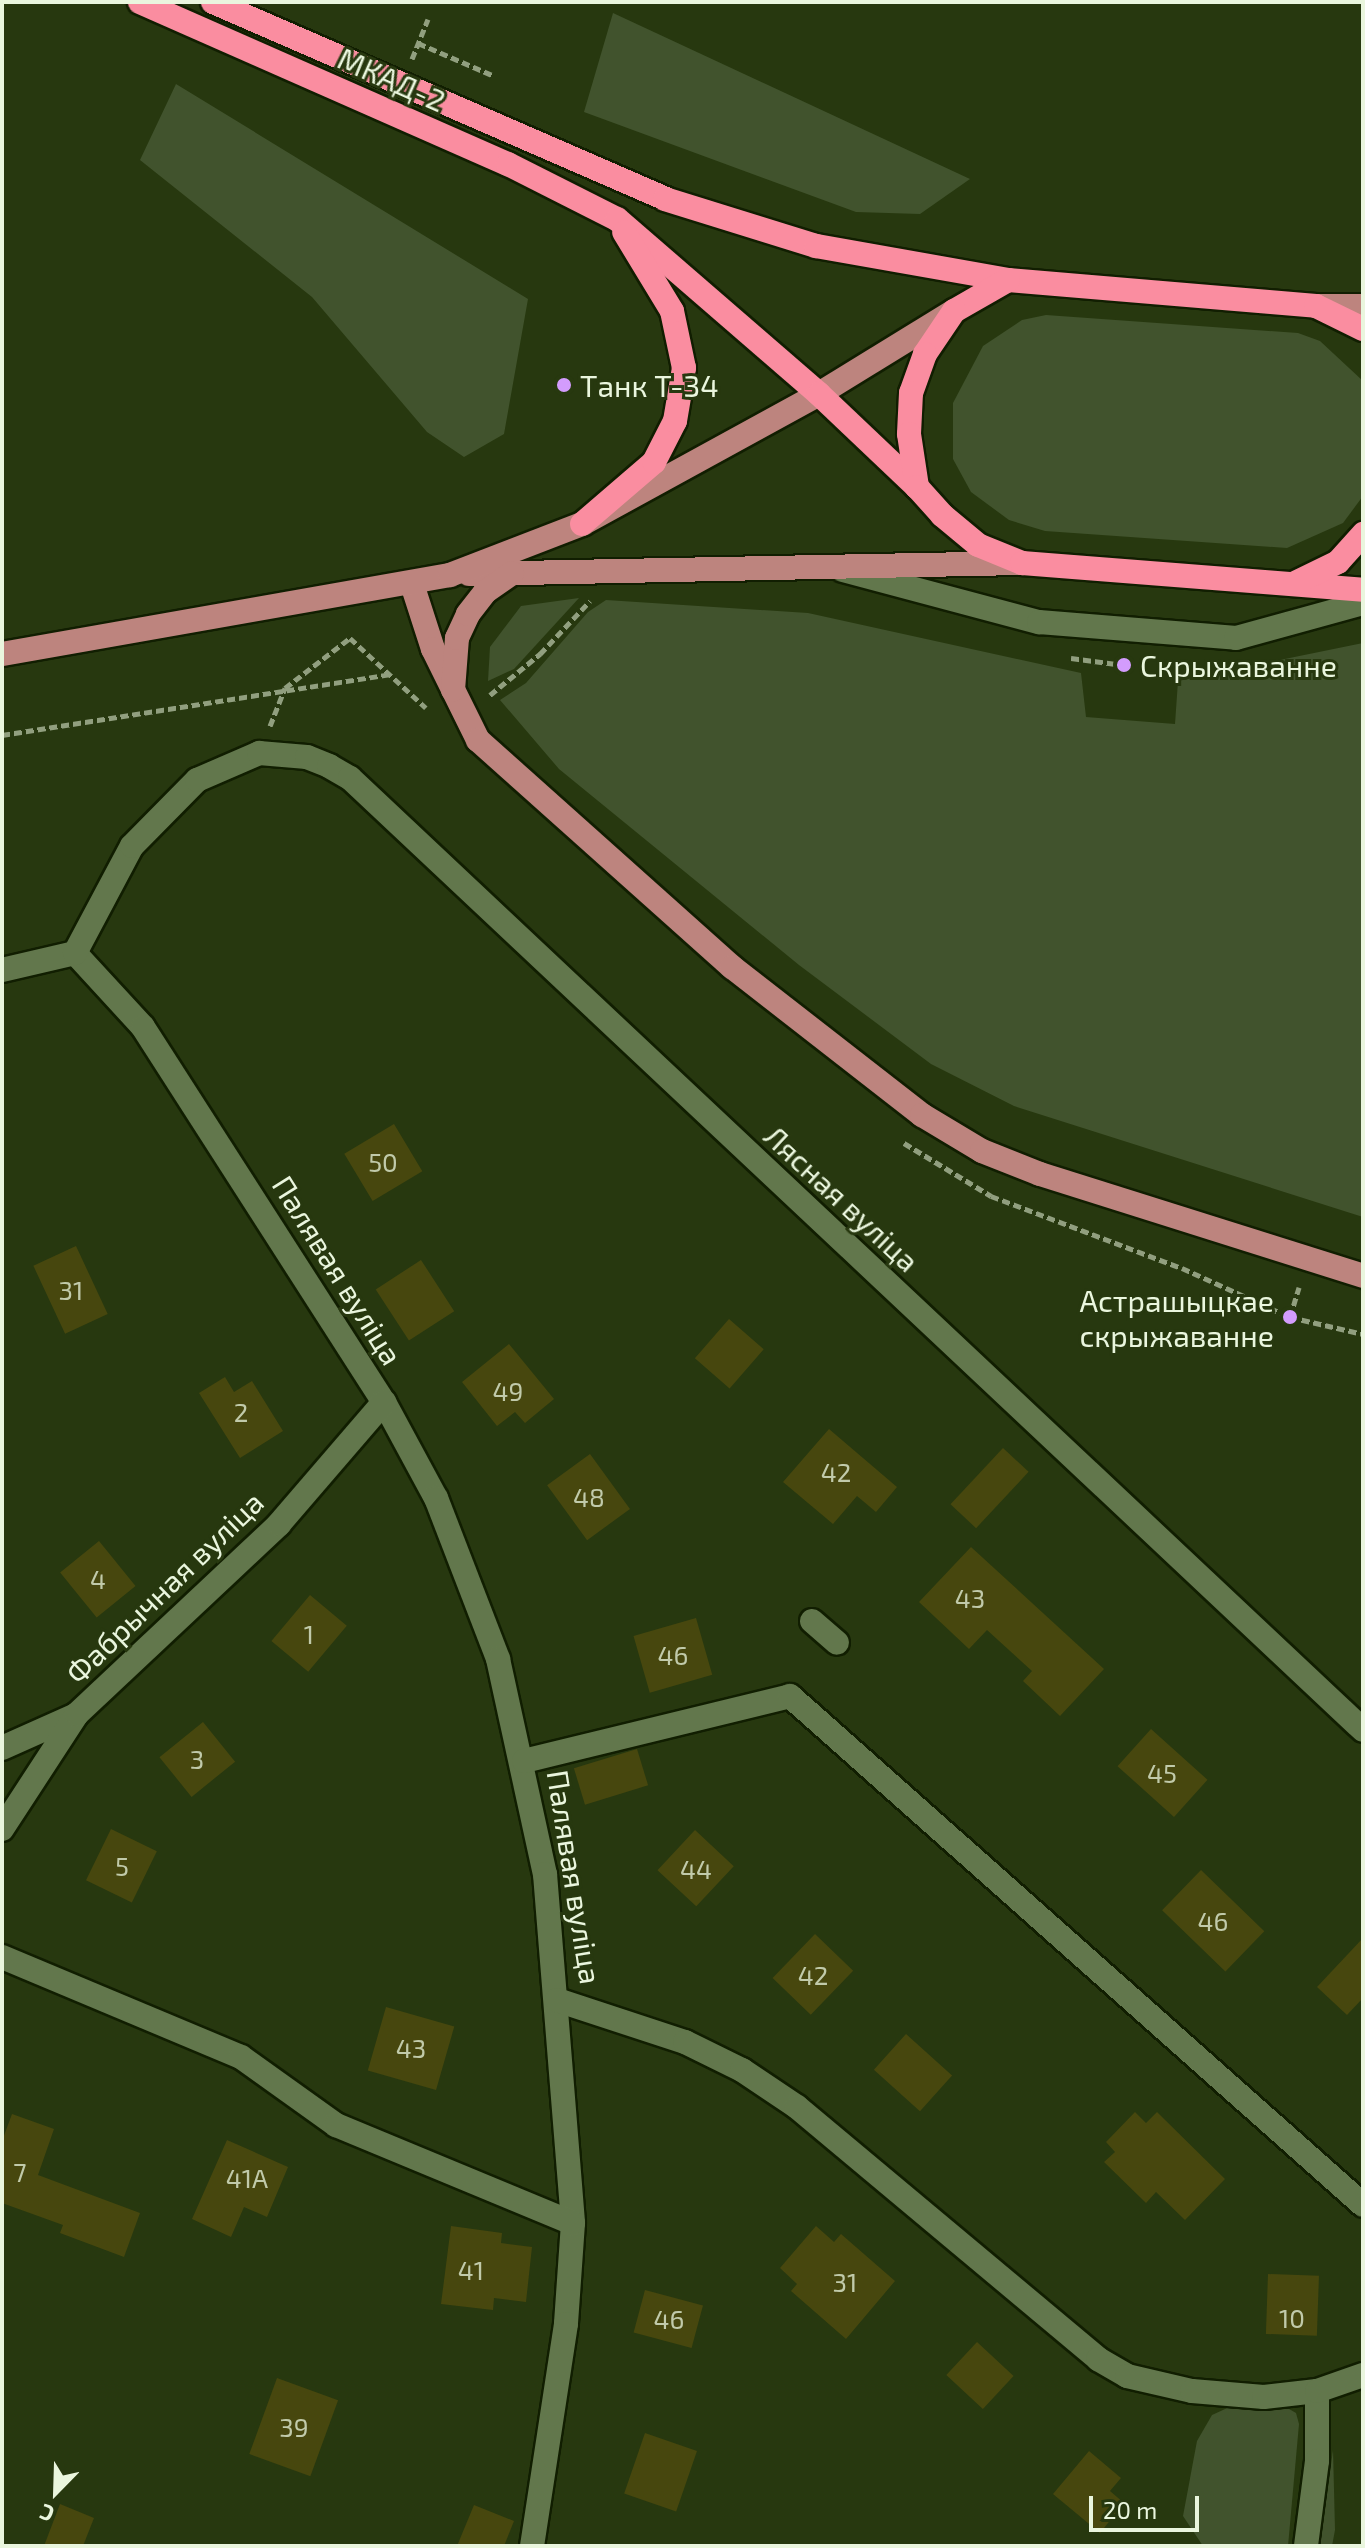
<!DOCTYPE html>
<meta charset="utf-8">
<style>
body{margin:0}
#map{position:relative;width:1365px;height:2548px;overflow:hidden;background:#27380f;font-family:"Exo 2",sans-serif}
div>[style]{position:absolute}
.green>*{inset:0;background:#41532d}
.building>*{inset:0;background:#47470e;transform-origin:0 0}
.path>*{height:5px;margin-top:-2.5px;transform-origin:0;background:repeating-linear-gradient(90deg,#919f7f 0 8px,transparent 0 12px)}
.roads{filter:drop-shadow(2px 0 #111e01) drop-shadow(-2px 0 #111e01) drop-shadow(0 2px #111e01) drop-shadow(0 -2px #111e01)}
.minor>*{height:24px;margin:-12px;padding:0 12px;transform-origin:12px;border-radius:12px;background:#62774c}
.major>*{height:24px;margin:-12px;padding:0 12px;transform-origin:12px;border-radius:12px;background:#bd847e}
.highway>*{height:24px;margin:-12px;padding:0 12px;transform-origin:12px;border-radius:12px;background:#fa8da0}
.dots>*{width:22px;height:22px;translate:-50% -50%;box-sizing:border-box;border:4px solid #27380f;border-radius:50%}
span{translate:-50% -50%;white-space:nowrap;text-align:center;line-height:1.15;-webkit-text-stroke:6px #27380f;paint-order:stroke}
.number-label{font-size:26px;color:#c1caaa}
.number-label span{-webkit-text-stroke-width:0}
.street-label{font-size:30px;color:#eaf6de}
.poi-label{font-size:30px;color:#eaf6de}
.left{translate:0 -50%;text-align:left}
.right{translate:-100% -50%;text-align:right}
.frame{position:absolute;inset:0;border:4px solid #eaf6de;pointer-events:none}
.north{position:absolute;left:16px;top:2452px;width:80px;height:80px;-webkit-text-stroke:6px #27380f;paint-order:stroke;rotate:203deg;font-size:22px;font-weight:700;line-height:32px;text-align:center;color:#eaf6de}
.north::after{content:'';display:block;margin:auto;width:28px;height:36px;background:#eaf6de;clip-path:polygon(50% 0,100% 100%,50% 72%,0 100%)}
.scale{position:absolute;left:1089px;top:2496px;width:110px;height:36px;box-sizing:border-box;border:4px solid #eaf6de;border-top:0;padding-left:10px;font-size:24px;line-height:28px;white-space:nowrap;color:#eaf6de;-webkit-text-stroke:6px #27380f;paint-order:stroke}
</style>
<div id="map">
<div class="green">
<i style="clip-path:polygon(613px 13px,970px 179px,920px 214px,856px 212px,584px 112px)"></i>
<i style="clip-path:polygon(176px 84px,528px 299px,504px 434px,464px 457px,427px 432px,312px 297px,140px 160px)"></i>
<i style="clip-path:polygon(1046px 315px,1298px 333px,1320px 341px,1363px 381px,1363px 496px,1343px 523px,1287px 548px,1045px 531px,1009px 520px,971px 492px,953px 459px,953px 403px,983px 346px,1022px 320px)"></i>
<i style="clip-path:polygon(579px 598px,514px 669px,488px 681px,490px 647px,521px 606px)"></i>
<i style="clip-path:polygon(606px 600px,808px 613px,1081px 673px,1086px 717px,1175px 724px,1178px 681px,1363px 643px,1363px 1217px,1014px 1106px,931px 1064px,799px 965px,559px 769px,500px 700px,526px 683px,588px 612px)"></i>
<i style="clip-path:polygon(1236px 2404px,1284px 2406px,1296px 2413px,1299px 2424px,1288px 2546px,1203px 2546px,1183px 2516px,1197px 2441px,1212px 2415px)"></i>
<i style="clip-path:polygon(1333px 2450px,1335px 2530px,1332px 2546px,1320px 2546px)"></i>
</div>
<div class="building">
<i style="left:394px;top:1124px;width:55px;height:58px;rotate:59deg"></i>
<i style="left:76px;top:1246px;width:75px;height:47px;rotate:65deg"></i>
<i style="left:421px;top:1260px;width:61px;height:54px;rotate:57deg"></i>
<i style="left:729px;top:1319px;width:46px;height:52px;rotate:41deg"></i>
<i style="clip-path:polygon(509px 1344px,554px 1399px,525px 1423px,515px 1412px,497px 1426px,462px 1382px)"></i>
<i style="clip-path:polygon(225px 1377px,234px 1392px,252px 1381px,283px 1431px,240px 1458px,199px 1393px)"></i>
<i style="clip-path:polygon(829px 1429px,897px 1487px,876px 1512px,857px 1496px,833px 1524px,783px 1482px)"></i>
<i style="left:1003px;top:1448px;width:35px;height:77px;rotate:43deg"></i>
<i style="left:590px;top:1454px;width:68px;height:53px;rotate:54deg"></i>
<i style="left:99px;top:1541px;width:58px;height:50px;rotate:51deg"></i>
<i style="clip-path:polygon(971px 1547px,1104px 1669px,1060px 1716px,1023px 1681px,1032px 1671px,987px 1630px,969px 1649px,919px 1602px)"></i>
<i style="left:310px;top:1595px;width:48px;height:60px;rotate:40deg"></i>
<i style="left:696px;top:1618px;width:59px;height:65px;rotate:74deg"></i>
<i style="left:203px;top:1722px;width:51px;height:56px;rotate:51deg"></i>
<i style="left:1151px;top:1729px;width:76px;height:50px;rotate:42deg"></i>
<i style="left:637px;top:1749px;width:38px;height:66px;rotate:73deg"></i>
<i style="left:111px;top:1829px;width:51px;height:57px;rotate:26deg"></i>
<i style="left:695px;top:1830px;width:53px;height:55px;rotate:43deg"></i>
<i style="left:1201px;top:1870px;width:88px;height:56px;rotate:44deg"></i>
<i style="left:815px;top:1934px;width:53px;height:61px;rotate:44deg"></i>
<i style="clip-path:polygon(1363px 1938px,1363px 1998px,1347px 2015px,1317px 1987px)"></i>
<i style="left:386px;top:2007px;width:71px;height:66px;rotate:16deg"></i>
<i style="left:906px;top:2034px;width:62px;height:48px;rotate:42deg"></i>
<i style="clip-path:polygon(1135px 2112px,1146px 2123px,1157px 2112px,1225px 2179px,1185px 2220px,1156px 2192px,1146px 2203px,1104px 2162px,1115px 2152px,1106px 2142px)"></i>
<i style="clip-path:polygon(12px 2114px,54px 2129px,38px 2175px,140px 2213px,124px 2257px,60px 2233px,63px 2225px,2px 2203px,2px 2141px)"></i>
<i style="clip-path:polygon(227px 2140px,288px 2167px,267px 2217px,244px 2207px,231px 2237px,192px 2219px)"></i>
<i style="clip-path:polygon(451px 2226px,502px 2233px,501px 2243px,532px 2247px,526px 2302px,494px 2298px,493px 2310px,441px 2304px)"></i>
<i style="clip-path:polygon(816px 2226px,834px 2242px,841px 2234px,895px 2281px,846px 2339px,791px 2291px,797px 2284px,780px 2268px)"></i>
<i style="left:1268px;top:2274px;width:51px;height:60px;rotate:2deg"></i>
<i style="left:645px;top:2290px;width:60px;height:44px;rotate:15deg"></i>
<i style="left:977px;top:2342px;width:50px;height:45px;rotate:43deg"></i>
<i style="left:277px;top:2378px;width:65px;height:81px;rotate:20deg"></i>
<i style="left:645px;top:2433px;width:55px;height:64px;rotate:19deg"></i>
<i style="clip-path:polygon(1089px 2451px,1121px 2478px,1110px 2491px,1124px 2503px,1100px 2533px,1053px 2494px)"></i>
<i style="clip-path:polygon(60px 2504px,94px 2518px,83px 2546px,44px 2546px)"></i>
<i style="clip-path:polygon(474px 2505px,514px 2521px,504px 2546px,457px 2546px)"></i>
</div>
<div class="path">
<i style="left:418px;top:43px;width:81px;rotate:23.4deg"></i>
<i style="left:412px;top:59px;width:43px;rotate:-68.2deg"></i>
<i style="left:1071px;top:658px;width:53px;rotate:7.5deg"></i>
<i style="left:1124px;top:665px;width:8px;rotate:-83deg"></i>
<i style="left:490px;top:695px;width:65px;rotate:-39.4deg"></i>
<i style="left:540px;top:654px;width:73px;rotate:-46.7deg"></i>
<i style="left:270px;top:726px;width:41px;rotate:-68.5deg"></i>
<i style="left:285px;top:688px;width:82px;rotate:-37.6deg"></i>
<i style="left:350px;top:638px;width:103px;rotate:42.6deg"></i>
<i style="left:2px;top:735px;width:395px;rotate:-8.9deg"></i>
<i style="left:904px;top:1143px;width:102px;rotate:31.3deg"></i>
<i style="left:991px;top:1196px;width:204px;rotate:20.7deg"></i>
<i style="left:1182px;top:1268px;width:119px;rotate:24.4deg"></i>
<i style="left:1290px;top:1317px;width:75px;rotate:13.1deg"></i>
<i style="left:1290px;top:1317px;width:31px;rotate:-73deg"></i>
</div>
<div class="roads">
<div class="minor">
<i style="left:843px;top:570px;width:203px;rotate:14.9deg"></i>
<i style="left:1039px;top:622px;width:198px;rotate:4.6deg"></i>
<i style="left:1236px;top:638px;width:132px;rotate:-15.4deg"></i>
<i style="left:75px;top:953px;width:100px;rotate:47.4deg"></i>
<i style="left:143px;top:1027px;width:446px;rotate:57.3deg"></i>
<i style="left:384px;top:1402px;width:109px;rotate:61.6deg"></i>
<i style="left:436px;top:1498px;width:173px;rotate:68.9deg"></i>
<i style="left:498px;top:1659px;width:220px;rotate:77.7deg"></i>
<i style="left:545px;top:1874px;width:350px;rotate:85.4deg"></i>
<i style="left:573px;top:2223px;width:101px;rotate:94deg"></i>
<i style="left:566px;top:2324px;width:225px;rotate:98.7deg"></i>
<i style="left:2px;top:970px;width:75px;rotate:-13.1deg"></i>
<i style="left:75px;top:953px;width:121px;rotate:-62deg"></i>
<i style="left:132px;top:846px;width:93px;rotate:-45.4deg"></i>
<i style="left:197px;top:780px;width:68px;rotate:-23.5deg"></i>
<i style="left:259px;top:753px;width:48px;rotate:4.8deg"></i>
<i style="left:307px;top:757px;width:24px;rotate:22deg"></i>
<i style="left:329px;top:766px;width:24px;rotate:30deg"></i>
<i style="left:350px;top:778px;width:1390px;rotate:43.22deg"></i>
<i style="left:812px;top:1621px;width:33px;rotate:41deg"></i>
<i style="left:2px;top:1748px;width:81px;rotate:-24deg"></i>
<i style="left:524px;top:1761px;width:274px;rotate:-13.7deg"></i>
<i style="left:790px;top:1696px;width:766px;rotate:41.61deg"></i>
<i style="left:2px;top:1829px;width:137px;rotate:-56.9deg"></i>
<i style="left:77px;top:1714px;width:277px;rotate:-43.2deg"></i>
<i style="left:279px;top:1524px;width:161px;rotate:-49.3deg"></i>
<i style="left:2px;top:1957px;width:259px;rotate:22.7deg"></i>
<i style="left:241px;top:2057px;width:117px;rotate:35.6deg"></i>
<i style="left:336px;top:2125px;width:256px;rotate:22.5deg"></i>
<i style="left:557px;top:2000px;width:135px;rotate:18.2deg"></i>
<i style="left:685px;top:2042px;width:64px;rotate:26.2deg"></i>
<i style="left:742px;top:2070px;width:66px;rotate:33.9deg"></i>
<i style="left:797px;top:2107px;width:393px;rotate:39.9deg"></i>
<i style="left:1098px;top:2359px;width:34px;rotate:30deg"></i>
<i style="left:1127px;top:2376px;width:67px;rotate:13deg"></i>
<i style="left:1192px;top:2391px;width:72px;rotate:4.8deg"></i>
<i style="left:1264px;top:2397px;width:53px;rotate:-6.5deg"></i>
<i style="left:1317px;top:2391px;width:70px;rotate:90deg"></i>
<i style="left:1317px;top:2461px;width:86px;rotate:97.4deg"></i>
<i style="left:1317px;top:2391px;width:49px;rotate:-19.2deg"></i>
</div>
<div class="major">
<i style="left:1316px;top:306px;width:47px"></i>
<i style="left:469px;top:574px;width:553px;rotate:-1.14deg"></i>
<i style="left:412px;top:584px;width:68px;rotate:72.1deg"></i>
<i style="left:433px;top:649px;width:102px;rotate:63.7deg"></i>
<i style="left:478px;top:740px;width:341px;rotate:41.8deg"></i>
<i style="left:732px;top:967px;width:241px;rotate:37.9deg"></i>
<i style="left:922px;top:1115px;width:70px;rotate:31deg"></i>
<i style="left:982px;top:1151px;width:62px;rotate:21.6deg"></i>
<i style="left:1040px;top:1174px;width:339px;rotate:17.5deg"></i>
<i style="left:2px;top:654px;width:455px;rotate:-10deg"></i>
<i style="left:450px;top:575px;width:142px;rotate:-21.1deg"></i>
<i style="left:582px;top:524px;width:270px;rotate:-28.7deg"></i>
<i style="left:819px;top:394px;width:158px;rotate:-31.6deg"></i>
<i style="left:453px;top:690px;width:52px;rotate:-85.6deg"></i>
<i style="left:457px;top:638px;width:26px;rotate:-65deg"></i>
<i style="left:468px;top:614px;width:28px;rotate:-52deg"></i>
<i style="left:485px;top:592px;width:33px;rotate:-35deg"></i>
</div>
<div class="highway">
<i style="left:140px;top:2px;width:402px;rotate:23.8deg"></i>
<i style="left:508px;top:164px;width:122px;rotate:26.8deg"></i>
<i style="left:617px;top:219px;width:267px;rotate:40.9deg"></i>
<i style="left:819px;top:394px;width:135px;rotate:43.5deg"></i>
<i style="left:213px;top:2px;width:493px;rotate:23.5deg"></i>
<i style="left:665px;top:199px;width:158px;rotate:17.3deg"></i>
<i style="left:816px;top:246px;width:195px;rotate:10deg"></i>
<i style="left:1008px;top:280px;width:309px;rotate:4.8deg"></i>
<i style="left:1316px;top:306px;width:52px;rotate:26.1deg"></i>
<i style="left:1008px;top:280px;width:62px;rotate:150.1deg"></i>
<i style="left:954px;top:311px;width:52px;rotate:124deg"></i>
<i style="left:925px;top:354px;width:41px;rotate:109.7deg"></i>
<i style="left:911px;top:393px;width:41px;rotate:92.8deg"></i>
<i style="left:909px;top:434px;width:54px;rotate:81.4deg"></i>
<i style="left:917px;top:487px;width:38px;rotate:48deg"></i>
<i style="left:942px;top:515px;width:47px;rotate:39.8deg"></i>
<i style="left:978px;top:545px;width:48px;rotate:22.2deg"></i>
<i style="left:1022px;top:563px;width:342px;rotate:4.5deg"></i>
<i style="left:582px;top:524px;width:95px;rotate:-40.7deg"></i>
<i style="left:654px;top:462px;width:46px;rotate:-62.9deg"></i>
<i style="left:675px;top:421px;width:54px;rotate:-80.4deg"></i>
<i style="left:684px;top:368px;width:58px;rotate:-101.9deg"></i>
<i style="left:672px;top:311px;width:92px;rotate:-121.3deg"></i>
<i style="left:1295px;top:583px;width:48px;rotate:-26deg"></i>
<i style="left:1338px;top:562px;width:38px;rotate:-48deg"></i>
</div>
</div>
<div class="dots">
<i style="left:564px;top:385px;background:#d39cfd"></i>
<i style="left:1124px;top:665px;background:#d39cfd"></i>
<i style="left:1290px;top:1317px;background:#d39cfd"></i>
</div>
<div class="number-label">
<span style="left:383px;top:1162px">50</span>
<span style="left:71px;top:1290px">31</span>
<span style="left:508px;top:1391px">49</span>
<span style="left:241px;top:1412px">2</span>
<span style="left:836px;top:1472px">42</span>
<span style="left:589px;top:1497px">48</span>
<span style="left:98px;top:1579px">4</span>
<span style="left:970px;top:1598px">43</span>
<span style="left:309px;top:1634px">1</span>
<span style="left:673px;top:1655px">46</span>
<span style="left:197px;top:1759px">3</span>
<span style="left:1162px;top:1773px">45</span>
<span style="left:122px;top:1866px">5</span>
<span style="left:696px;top:1869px">44</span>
<span style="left:1213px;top:1921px">46</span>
<span style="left:813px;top:1975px">42</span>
<span style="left:411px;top:2048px">43</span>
<span style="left:20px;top:2172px">7</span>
<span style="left:247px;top:2178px">41А</span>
<span style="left:471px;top:2270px">41</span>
<span style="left:845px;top:2282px">31</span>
<span style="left:1292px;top:2318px">10</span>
<span style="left:669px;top:2319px">46</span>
<span style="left:294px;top:2427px">39</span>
</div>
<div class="street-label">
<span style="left:392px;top:79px;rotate:24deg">МКАД-2</span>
<span style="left:842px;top:1198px;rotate:43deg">Лясная вуліца</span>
<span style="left:338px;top:1270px;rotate:58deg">Палявая вуліца</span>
<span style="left:164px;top:1587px;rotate:-44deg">Фабрычная вуліца</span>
<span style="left:575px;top:1877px;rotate:81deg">Палявая вуліца</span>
</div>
<div class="poi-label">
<span class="left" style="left:580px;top:385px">Танк Т-34</span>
<span class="left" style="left:1140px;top:665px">Скрыжаванне</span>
<span class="right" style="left:1274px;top:1317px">Астрашыцкае<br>скрыжаванне</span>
</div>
<div class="frame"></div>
<div class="north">С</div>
<div class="scale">20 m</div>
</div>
